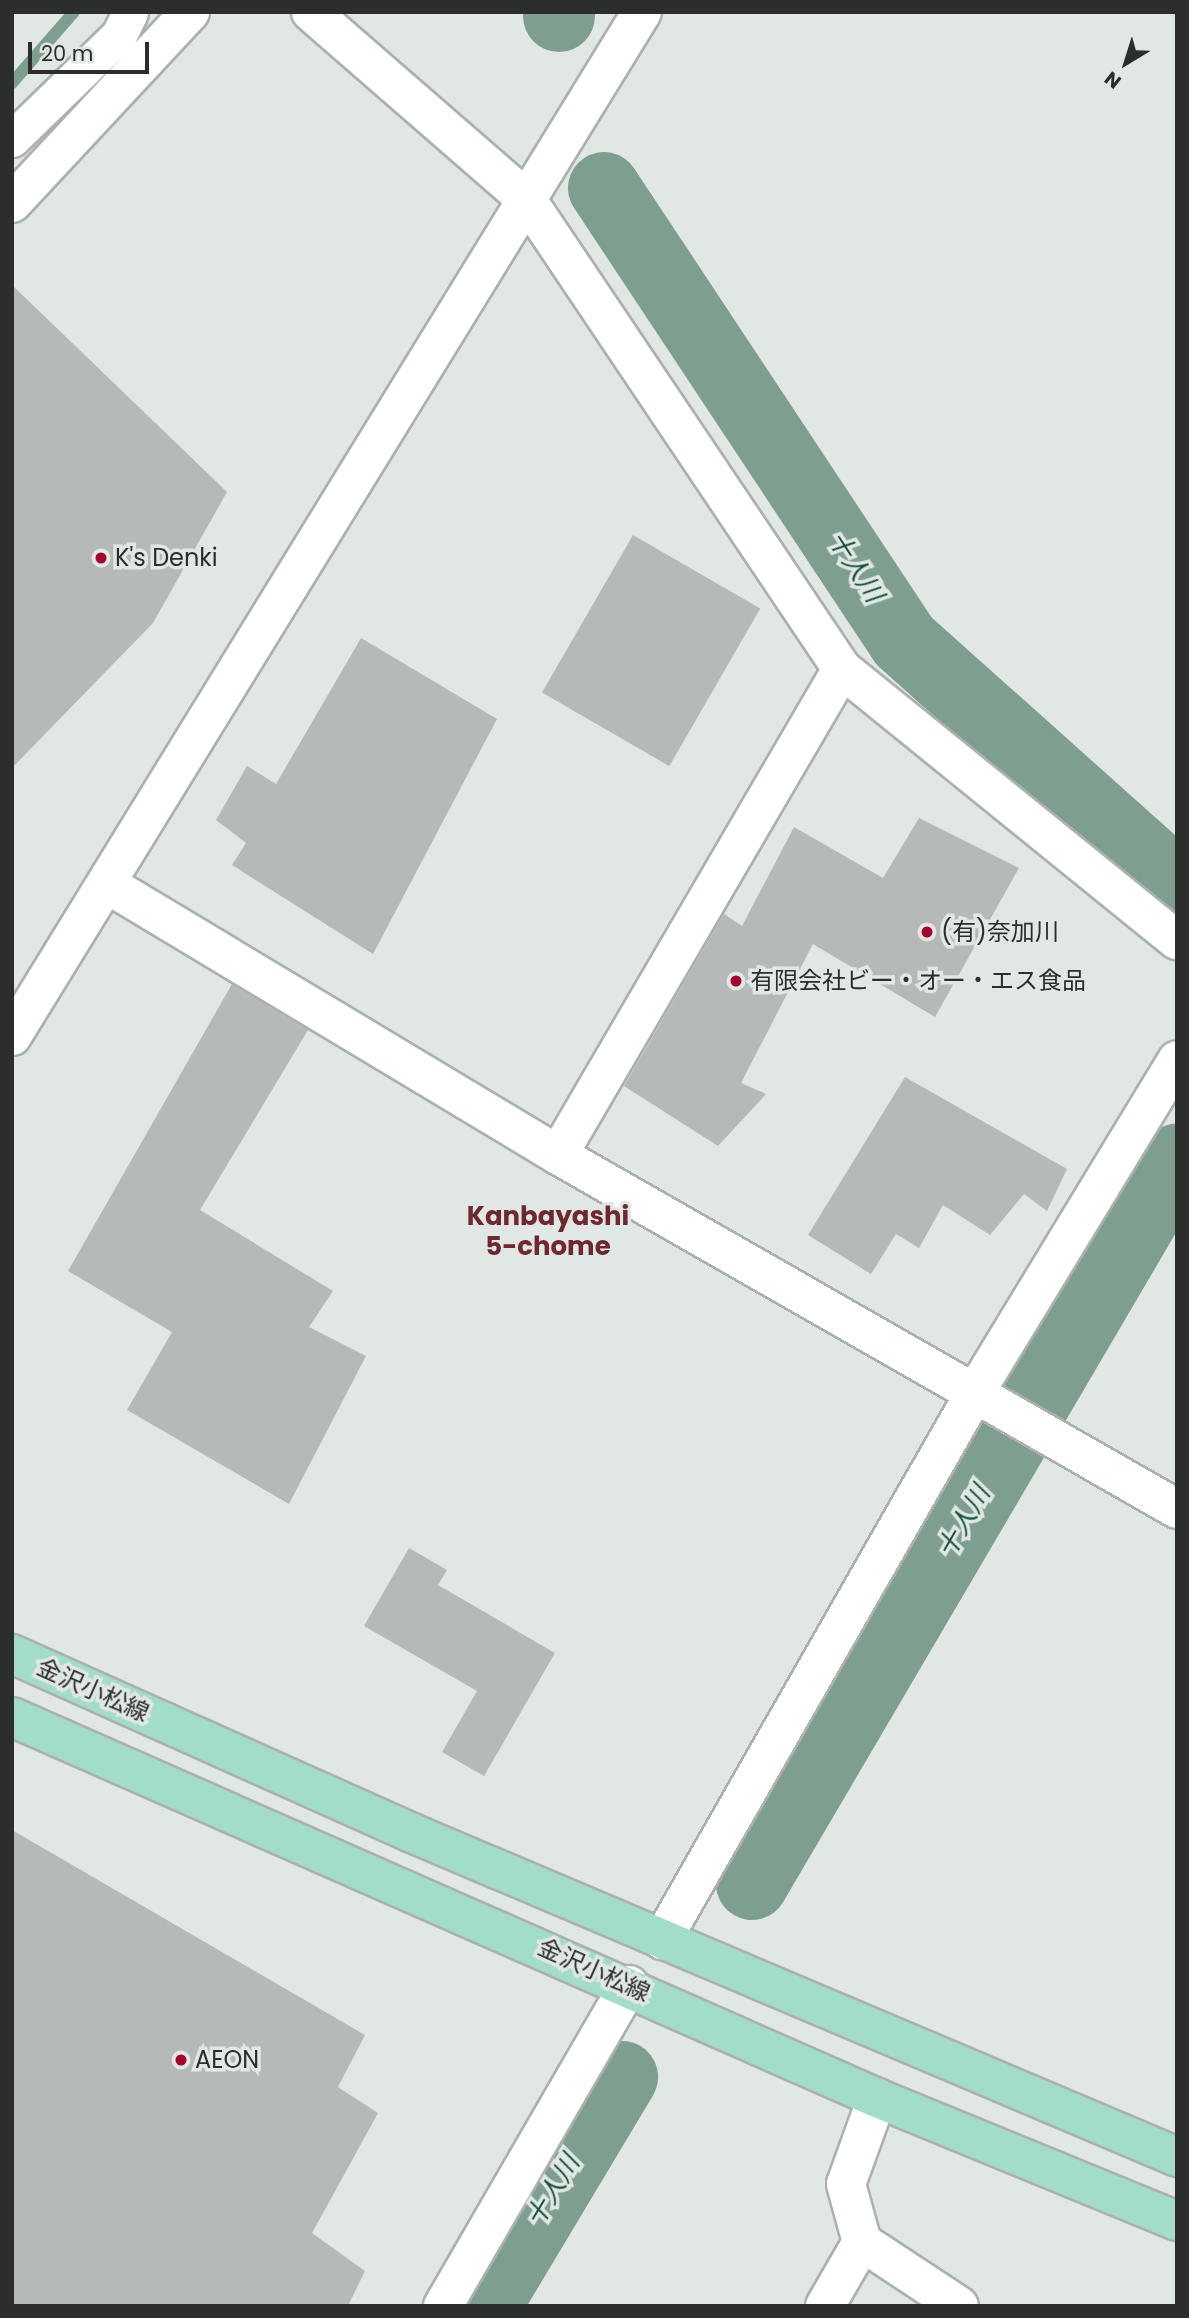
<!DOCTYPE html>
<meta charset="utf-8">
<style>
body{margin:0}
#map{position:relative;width:1189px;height:2318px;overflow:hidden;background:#e1e7e4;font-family:Poppins,"Noto Sans JP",sans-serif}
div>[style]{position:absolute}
.stream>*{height:12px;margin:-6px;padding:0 6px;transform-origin:6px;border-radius:6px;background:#7e9e90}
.river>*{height:72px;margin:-36px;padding:0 36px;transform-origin:36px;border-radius:36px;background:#7e9e90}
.building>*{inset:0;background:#b5bab8;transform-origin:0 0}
.roads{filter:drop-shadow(2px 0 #acb1af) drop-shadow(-2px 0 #acb1af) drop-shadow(0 2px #acb1af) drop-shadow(0 -2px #acb1af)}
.pedestrian>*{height:35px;margin:-17.5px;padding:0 17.5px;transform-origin:17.5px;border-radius:17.5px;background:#fff}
.minor>*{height:38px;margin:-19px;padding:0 19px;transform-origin:19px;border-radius:19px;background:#fff}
.tertiary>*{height:38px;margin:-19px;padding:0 19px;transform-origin:19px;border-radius:19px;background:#fff}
.primary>*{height:38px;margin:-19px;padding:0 19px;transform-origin:19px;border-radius:19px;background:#a1ddc7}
.dots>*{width:19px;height:19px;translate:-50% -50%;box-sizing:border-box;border:4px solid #e1e7e4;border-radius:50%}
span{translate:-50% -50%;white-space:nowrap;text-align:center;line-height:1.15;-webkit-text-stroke:7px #e1e7e4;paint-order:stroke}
.poi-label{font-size:24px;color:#2c2e2d}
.left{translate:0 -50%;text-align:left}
.street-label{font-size:24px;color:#2c2e2d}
.water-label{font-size:26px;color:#15523e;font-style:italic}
.neighbourhood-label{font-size:26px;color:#6f282f;font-weight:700}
.frame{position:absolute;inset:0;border:14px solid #2c2e2d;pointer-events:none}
.north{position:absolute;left:1091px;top:28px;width:70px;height:70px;-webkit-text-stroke:5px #e1e7e4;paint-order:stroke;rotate:218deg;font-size:19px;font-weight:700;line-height:28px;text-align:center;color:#2c2e2d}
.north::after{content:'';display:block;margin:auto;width:24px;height:32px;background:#2c2e2d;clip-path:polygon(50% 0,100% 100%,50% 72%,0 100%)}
.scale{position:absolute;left:28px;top:42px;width:121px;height:32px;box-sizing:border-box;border:4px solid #2c2e2d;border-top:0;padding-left:9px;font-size:21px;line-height:24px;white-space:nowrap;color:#2c2e2d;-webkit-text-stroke:5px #e1e7e4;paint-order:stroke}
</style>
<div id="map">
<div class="stream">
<i style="left:12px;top:83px;width:94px;rotate:-48.9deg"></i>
</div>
<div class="river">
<i style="left:559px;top:16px;width:4px;rotate:-90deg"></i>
<i style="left:604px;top:188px;width:543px;rotate:56.49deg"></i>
<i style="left:904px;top:641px;width:366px;rotate:41.8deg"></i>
<i style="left:752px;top:1884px;width:840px;rotate:-59.59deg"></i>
<i style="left:485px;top:2306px;width:267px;rotate:-59.1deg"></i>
</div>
<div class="building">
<i style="clip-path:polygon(12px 285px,227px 492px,153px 623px,12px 768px)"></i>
<i style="left:633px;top:535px;width:147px;height:182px;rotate:30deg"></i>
<i style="clip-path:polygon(361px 638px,497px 719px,373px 954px,232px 865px,246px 843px,216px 820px,247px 766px,276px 784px)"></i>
<i style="clip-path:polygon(919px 818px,1019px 868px,935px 1017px,813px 944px,741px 1083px,766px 1094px,718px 1146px,624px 1086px,724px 914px,742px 926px,794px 827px,883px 878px)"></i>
<i style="clip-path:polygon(232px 984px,308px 1030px,200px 1210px,333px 1291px,309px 1327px,366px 1356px,289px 1504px,127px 1410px,172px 1332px,68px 1271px)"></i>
<i style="clip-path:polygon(905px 1077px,1067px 1169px,1047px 1211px,1024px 1194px,990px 1235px,943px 1205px,919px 1248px,896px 1234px,871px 1274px,808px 1235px)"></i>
<i style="clip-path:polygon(409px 1548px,447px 1570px,438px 1585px,555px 1653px,484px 1776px,442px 1752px,477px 1691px,364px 1626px)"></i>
<i style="clip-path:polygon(12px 1830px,365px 2035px,338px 2087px,378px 2113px,312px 2233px,365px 2271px,348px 2306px,12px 2306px)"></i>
</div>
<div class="roads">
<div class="pedestrian">
<i style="left:12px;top:139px;width:149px;rotate:-44.2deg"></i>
<i style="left:119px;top:35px;width:25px;rotate:-64deg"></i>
</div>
<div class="minor">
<i style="left:311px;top:12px;width:286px;rotate:41deg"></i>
<i style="left:527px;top:200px;width:565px;rotate:56.11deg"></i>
<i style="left:842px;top:669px;width:563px;rotate:120.3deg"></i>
<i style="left:12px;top:203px;width:261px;rotate:-47deg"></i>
<i style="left:842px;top:669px;width:431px;rotate:39deg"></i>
<i style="left:107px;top:884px;width:526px;rotate:31deg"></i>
<i style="left:558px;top:1155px;width:713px;rotate:29.76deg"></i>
<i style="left:662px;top:1940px;width:632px;rotate:-60.23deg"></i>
<i style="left:976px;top:1391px;width:387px;rotate:-58.7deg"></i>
<i style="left:443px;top:2306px;width:371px;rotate:-59.9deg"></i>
<i style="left:825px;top:2306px;width:74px;rotate:-60deg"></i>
</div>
<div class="tertiary">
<i style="left:12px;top:1036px;width:1202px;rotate:-58.4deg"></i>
<i style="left:877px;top:2098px;width:91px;rotate:109.8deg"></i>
<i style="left:846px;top:2184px;width:60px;rotate:74.6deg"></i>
<i style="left:862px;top:2242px;width:116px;rotate:33.4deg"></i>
</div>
<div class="primary">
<i style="left:12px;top:1654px;width:438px;rotate:24.1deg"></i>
<i style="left:412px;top:1833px;width:831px;rotate:22.95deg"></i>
<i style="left:12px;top:1717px;width:945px;rotate:23.77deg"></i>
<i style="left:877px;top:2098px;width:324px;rotate:22.3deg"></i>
</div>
</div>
<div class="dots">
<i style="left:101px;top:558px;background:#a30530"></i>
<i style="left:927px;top:932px;background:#a30530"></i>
<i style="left:736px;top:981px;background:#a30530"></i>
<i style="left:181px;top:2060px;background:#a30530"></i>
</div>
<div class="poi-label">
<span class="left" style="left:115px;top:558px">K's Denki</span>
<span class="left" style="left:941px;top:932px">(有)奈加川</span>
<span class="left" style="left:750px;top:981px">有限会社ビー・オー・エス食品</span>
<span class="left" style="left:195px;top:2060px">AEON</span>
</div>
<div class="street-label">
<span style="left:93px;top:1690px;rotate:24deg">金沢小松線</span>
<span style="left:594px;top:1970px;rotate:24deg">金沢小松線</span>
</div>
<div class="water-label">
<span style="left:855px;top:567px;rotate:57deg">十人川</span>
<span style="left:964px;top:1522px;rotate:-60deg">十人川</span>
<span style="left:553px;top:2191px;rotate:-59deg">十人川</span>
</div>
<div class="neighbourhood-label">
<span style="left:548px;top:1232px">Kanbayashi<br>5-chome</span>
</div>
<div class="frame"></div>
<div class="north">N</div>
<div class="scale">20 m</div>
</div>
